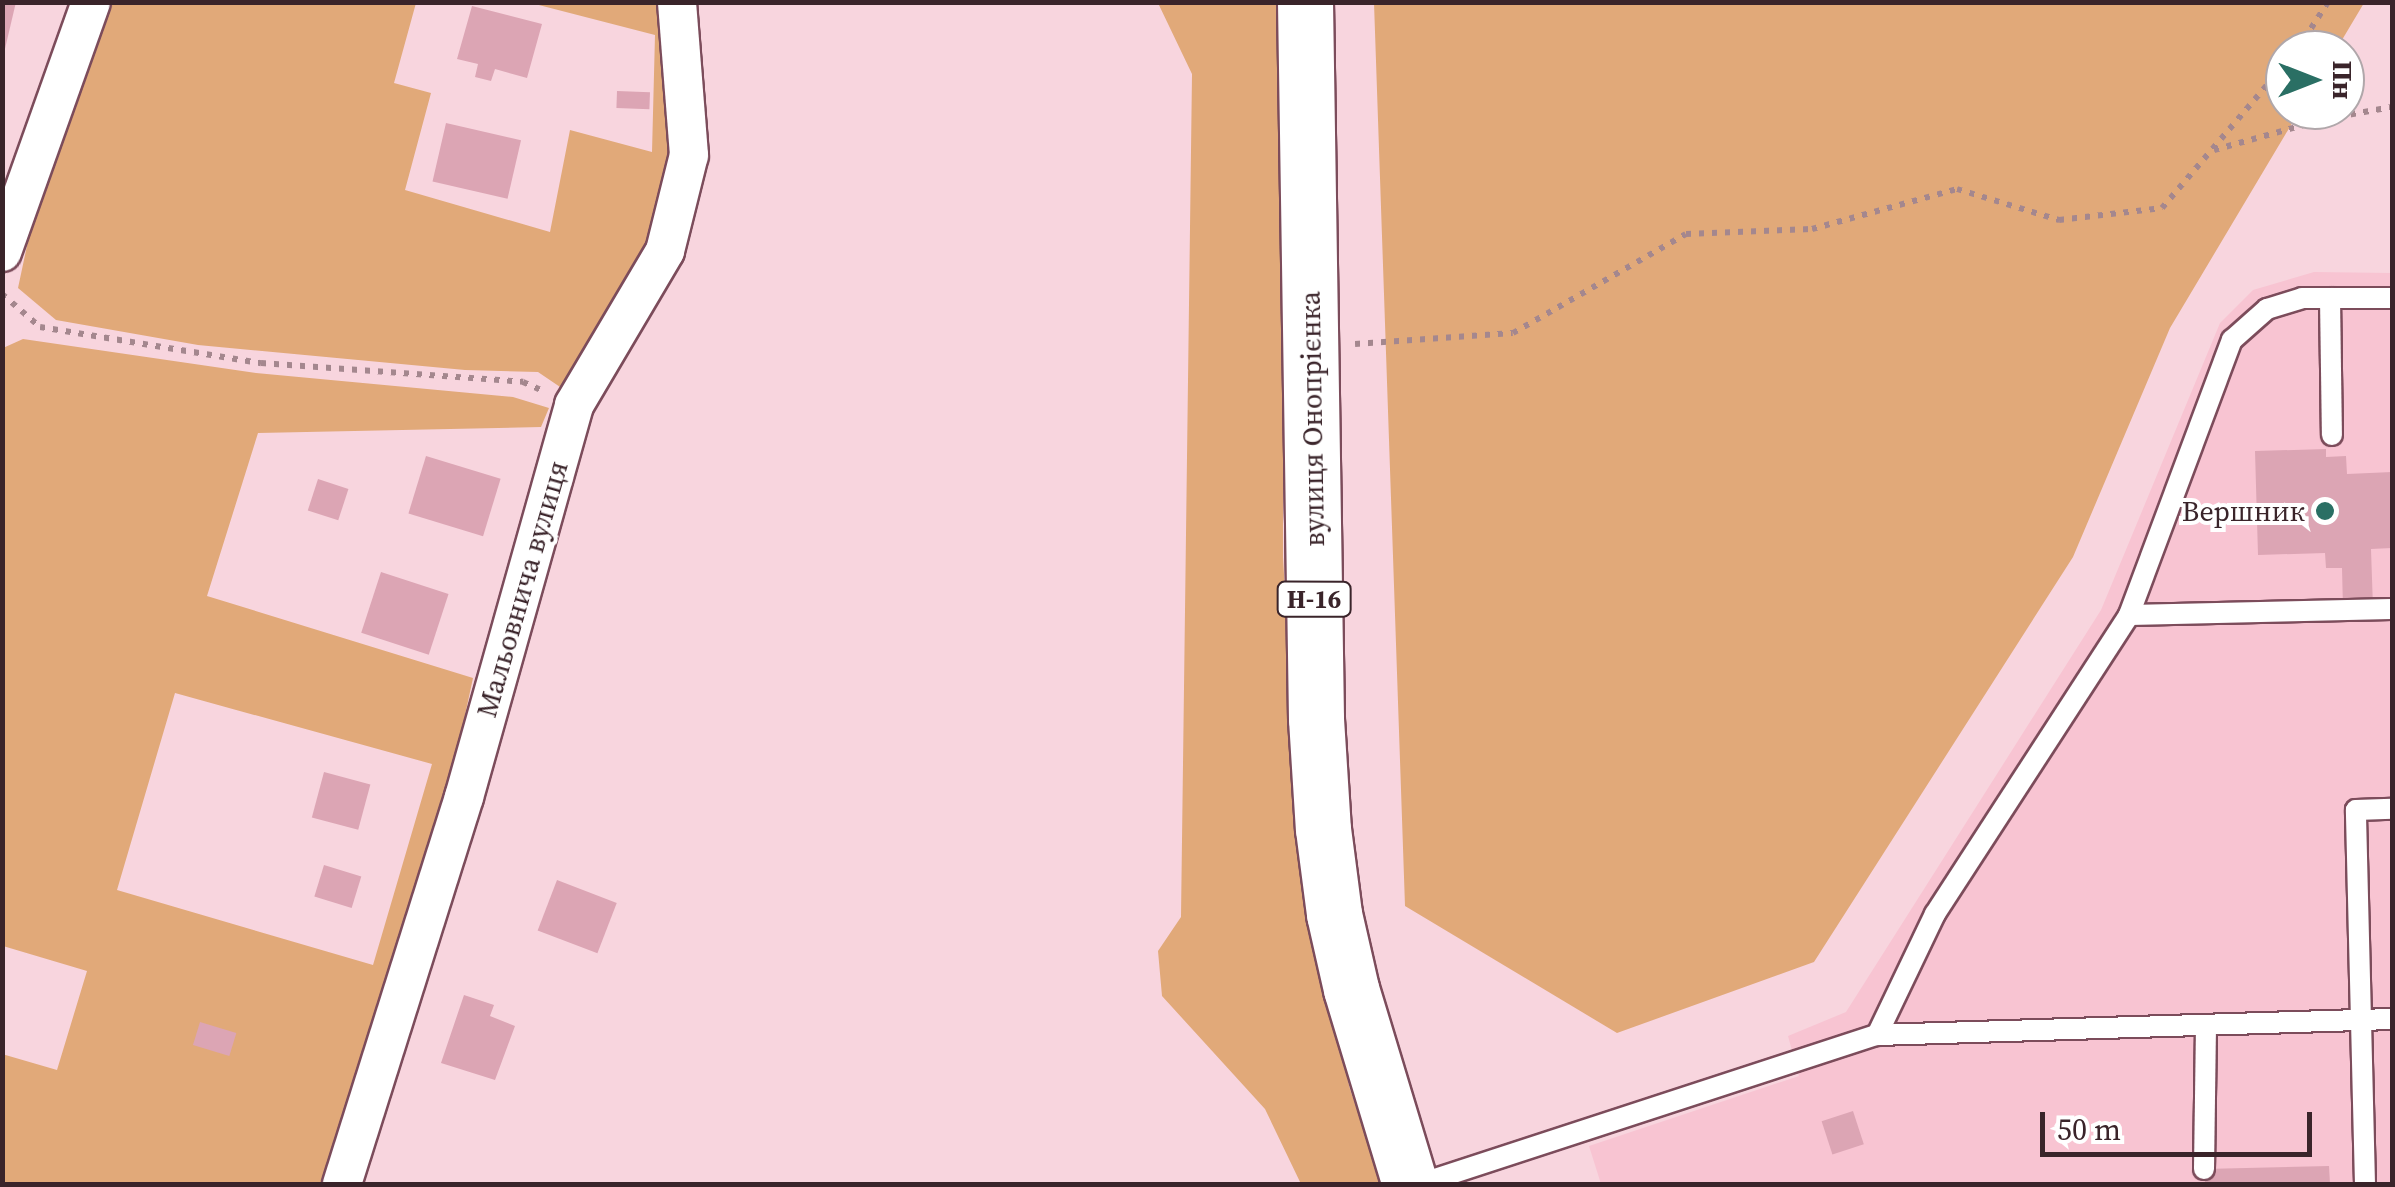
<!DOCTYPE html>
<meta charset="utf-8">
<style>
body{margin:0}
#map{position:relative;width:2395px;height:1187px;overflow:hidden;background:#f8d5de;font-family:"Source Serif 4",serif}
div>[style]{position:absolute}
.built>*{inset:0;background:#f8c4d2}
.green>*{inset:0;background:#e1a979}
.building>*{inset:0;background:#dca5b4;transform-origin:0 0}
.path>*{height:6px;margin-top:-3px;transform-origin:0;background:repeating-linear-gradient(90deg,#a4878e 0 5px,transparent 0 13px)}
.roads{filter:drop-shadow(2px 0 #7c4c5b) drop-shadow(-2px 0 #7c4c5b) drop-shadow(0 2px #7c4c5b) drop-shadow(0 -2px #7c4c5b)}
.lane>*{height:20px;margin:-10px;padding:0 10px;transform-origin:10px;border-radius:10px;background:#fff}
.street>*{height:38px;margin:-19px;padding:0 19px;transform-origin:19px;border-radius:19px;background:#fff}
.primary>*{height:55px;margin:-27.5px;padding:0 27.5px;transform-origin:27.5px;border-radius:27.5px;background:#fff}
.dots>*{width:28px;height:28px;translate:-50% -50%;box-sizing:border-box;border:5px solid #fff;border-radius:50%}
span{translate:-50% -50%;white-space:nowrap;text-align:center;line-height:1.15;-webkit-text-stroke:8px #fff;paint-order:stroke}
.shield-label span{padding:2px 8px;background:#fff;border:2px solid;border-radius:8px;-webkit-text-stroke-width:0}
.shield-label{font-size:25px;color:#3a242a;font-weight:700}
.street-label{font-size:28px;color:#3a242a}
.poi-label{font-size:28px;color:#3a242a}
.right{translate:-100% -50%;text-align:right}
.frame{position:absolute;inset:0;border:5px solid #3a242a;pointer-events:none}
.north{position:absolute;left:2265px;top:30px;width:100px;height:100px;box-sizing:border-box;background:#fff;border:2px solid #b0a7aa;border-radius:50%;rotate:90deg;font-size:28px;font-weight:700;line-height:40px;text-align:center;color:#3a242a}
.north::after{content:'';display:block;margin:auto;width:35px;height:45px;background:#2a6f64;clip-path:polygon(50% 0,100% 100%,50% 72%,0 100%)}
.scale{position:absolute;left:2040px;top:1112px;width:272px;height:45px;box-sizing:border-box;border:5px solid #3a242a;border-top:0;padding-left:12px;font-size:30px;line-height:35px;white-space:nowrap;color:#3a242a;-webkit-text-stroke:8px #fff;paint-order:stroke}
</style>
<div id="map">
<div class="built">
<i style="clip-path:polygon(2314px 272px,2392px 273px,2392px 1184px,1601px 1184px,1589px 1146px,1799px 1076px,1788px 1036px,1846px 1012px,2101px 610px,2220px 323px,2253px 290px)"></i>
</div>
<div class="green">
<i style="clip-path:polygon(110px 3px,416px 3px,394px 83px,431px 93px,405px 190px,550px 232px,570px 130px,652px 152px,655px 35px,531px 3px,667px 3px,675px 150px,652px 254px,566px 391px,538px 372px,465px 370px,198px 345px,56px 320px,18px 288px,38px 194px)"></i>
<i style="clip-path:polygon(1158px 3px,1279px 3px,1283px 140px,1283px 557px,1302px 892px,1350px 1089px,1382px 1184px,1301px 1184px,1265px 1109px,1162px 996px,1158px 951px,1181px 917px,1192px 74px)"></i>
<i style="clip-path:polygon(1374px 3px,2364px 3px,2336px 50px,2285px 50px,2285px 110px,2300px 110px,2170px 328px,2073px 557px,1814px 962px,1617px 1033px,1405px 906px)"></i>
<i style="clip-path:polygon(evenodd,23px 339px,256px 373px,513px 397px,549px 408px,541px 427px,258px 433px,207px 596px,473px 678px,453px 771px,321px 1184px,3px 1184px,2px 1054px,57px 1070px,87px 971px,3px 946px,3px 348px,23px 339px,175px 693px,432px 764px,373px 965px,117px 890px,175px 693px)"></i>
</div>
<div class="building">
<i style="clip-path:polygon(2px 2px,16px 2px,4px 53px,2px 53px)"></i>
<i style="clip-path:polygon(472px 6px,542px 24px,527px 78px,495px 69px,491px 81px,475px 77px,478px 64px,457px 59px)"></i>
<i style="left:617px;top:91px;width:33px;height:17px;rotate:2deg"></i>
<i style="left:446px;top:123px;width:77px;height:60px;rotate:13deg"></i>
<i style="clip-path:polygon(2326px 449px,2326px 457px,2346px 456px,2347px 474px,2392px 472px,2392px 548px,2371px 549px,2373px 608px,2343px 609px,2342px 568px,2326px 568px,2325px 553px,2258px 555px,2255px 451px)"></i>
<i style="left:426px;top:456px;width:78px;height:60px;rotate:17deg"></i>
<i style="left:318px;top:479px;width:32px;height:33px;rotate:18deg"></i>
<i style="left:381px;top:572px;width:71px;height:64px;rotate:18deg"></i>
<i style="left:324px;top:772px;width:48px;height:47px;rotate:15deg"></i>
<i style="left:324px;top:865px;width:39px;height:33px;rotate:17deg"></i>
<i style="left:557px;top:880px;width:64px;height:54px;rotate:21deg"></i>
<i style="clip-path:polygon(464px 995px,494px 1005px,490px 1016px,515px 1026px,495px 1080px,441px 1063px)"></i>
<i style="left:200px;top:1022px;width:38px;height:24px;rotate:17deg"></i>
<i style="left:1853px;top:1111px;width:35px;height:33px;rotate:72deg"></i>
<i style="clip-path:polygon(2329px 1166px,2330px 1184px,2205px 1184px,2204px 1169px)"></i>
</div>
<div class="path">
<i style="left:2297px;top:50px;width:57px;rotate:-57.1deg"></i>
<i style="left:2214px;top:150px;width:115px;rotate:-15.6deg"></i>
<i style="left:2325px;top:119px;width:68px;rotate:-10.2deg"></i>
<i style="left:2px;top:294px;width:50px;rotate:41deg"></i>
<i style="left:40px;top:327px;width:224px;rotate:9.3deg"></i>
<i style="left:261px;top:363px;width:263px;rotate:4.1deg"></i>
<i style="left:523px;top:382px;width:22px;rotate:24deg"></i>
<i style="left:1355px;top:344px;width:158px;rotate:-4deg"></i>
<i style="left:1513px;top:333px;width:199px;rotate:-29.8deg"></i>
<i style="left:1686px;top:234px;width:126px;rotate:-2.3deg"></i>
<i style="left:1812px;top:229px;width:150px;rotate:-15.4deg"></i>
<i style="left:1957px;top:189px;width:107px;rotate:16.9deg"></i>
<i style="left:2059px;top:220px;width:104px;rotate:-6.6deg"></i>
<i style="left:2162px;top:208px;width:189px;rotate:-49.5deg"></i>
</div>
<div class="roads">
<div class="lane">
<i style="left:2330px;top:298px;width:137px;rotate:89.2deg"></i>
<i style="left:2129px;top:615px;width:294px;rotate:-69.5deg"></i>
<i style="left:2232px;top:340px;width:47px;rotate:-41.5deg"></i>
<i style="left:2267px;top:309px;width:37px;rotate:-17deg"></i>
<i style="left:2302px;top:298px;width:90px"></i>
<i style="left:1877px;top:1035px;width:134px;rotate:-64.4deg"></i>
<i style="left:1935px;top:914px;width:356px;rotate:-57deg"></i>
<i style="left:2129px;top:615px;width:263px;rotate:-1.3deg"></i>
<i style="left:2204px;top:1169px;width:144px;rotate:-89.2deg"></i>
<i style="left:1420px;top:1184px;width:481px;rotate:-18.1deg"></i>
<i style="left:1877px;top:1035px;width:515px;rotate:-1.78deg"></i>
<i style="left:2365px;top:1184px;width:374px;rotate:-91.4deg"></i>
<i style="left:2356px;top:810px;width:36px;rotate:-2deg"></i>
</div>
<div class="street">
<i style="left:2px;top:252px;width:265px;rotate:-70.4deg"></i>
<i style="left:342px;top:1184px;width:406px;rotate:-72.5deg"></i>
<i style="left:464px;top:797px;width:407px;rotate:-74.3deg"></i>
<i style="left:574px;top:405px;width:179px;rotate:-59.4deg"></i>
<i style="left:665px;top:251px;width:99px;rotate:-76deg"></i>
<i style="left:689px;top:155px;width:153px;rotate:-94.5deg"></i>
</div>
<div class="primary">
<i style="left:1305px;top:2px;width:717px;rotate:89.12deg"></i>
<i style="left:1316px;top:719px;width:110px;rotate:86.4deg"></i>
<i style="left:1323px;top:829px;width:86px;rotate:82.6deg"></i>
<i style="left:1334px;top:914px;width:77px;rotate:77.2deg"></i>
<i style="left:1351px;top:989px;width:204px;rotate:73.2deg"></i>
</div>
</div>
<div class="dots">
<i style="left:2325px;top:511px;background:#2a6f64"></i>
</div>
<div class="shield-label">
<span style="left:1314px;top:599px">Н-16</span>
</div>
<div class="street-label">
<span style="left:1312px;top:419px;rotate:-91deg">вулиця Онопрієнка</span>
<span style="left:522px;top:589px;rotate:-74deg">Мальовнича вулиця</span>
</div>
<div class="poi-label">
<span class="right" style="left:2305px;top:511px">Вершник</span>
</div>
<div class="frame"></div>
<div class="north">Пн</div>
<div class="scale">50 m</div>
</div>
